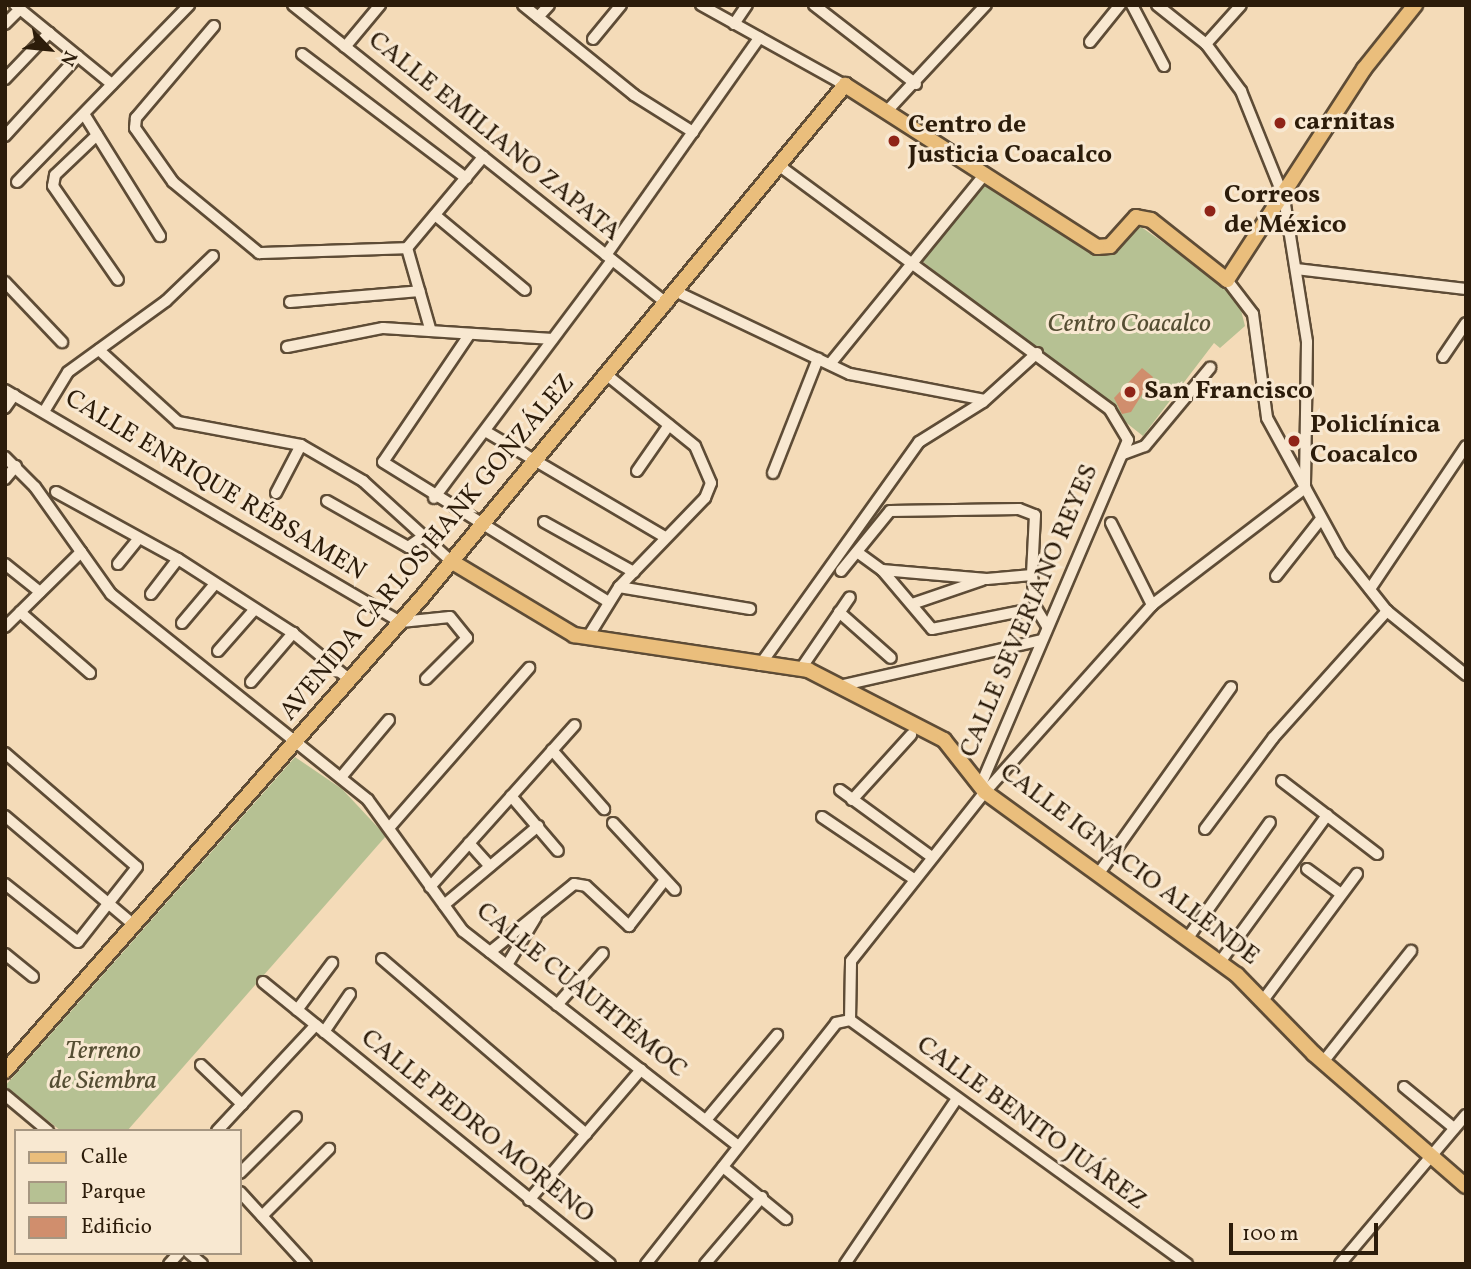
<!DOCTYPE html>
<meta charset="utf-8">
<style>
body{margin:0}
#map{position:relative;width:1471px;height:1269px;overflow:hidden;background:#f4dbb8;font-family:Vollkorn,serif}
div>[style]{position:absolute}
.green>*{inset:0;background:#b6c193}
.building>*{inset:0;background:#d08e6d}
.roads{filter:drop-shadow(2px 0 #5e4c36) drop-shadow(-2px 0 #5e4c36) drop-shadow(0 2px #5e4c36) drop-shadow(0 -2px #5e4c36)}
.minor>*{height:10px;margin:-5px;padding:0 5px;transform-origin:5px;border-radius:5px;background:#f8e8d1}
.major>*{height:14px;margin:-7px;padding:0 7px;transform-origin:7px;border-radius:7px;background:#eabe7c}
.dots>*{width:19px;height:19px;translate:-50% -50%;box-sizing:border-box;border:4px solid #f8e8d1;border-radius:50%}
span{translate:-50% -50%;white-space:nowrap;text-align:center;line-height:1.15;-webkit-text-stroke:6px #f8e8d1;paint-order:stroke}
.poi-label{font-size:26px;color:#2c1c0a;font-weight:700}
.left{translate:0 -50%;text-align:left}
.street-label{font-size:26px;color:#2c1c0a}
.park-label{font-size:26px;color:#554e33;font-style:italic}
.frame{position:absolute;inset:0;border:7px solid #2c1c0a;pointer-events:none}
.legend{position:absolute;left:14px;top:1129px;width:228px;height:126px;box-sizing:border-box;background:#f8e8d1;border:2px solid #a69681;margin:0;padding:9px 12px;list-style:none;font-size:21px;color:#2c1c0a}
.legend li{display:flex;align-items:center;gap:14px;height:35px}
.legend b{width:35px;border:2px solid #a69681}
.north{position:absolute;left:14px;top:14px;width:70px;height:70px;-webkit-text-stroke:5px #f8e8d1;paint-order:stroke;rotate:116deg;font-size:19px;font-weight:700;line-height:28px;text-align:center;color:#2c1c0a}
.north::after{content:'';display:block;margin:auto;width:24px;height:32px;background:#2c1c0a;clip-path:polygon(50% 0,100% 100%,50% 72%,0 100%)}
.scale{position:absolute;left:1229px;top:1223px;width:149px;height:32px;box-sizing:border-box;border:4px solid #2c1c0a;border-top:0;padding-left:9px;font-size:21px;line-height:24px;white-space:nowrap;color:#2c1c0a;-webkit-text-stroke:5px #f8e8d1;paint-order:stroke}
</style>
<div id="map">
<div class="green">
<i style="clip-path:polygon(985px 183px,1098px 254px,1137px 224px,1218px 281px,1240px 306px,1245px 326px,1220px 348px,1214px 343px,1143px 436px,922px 261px)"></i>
<i style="clip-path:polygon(295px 757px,342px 789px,386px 836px,127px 1131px,61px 1131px,5px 1086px)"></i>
</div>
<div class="building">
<i style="clip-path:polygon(1142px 368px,1153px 377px,1131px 412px,1122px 414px,1114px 398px)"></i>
</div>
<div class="roads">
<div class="minor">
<i style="left:15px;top:5px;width:125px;rotate:39.2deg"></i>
<i style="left:293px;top:5px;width:479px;rotate:38.6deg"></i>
<i style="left:523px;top:5px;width:143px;rotate:39deg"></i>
<i style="left:634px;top:95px;width:70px;rotate:32.1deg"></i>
<i style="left:701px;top:5px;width:165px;rotate:29.1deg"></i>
<i style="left:814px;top:5px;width:129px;rotate:37.8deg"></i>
<i style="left:1132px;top:5px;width:69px;rotate:62.3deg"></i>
<i style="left:1157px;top:5px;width:63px;rotate:38.5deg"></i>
<i style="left:1206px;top:44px;width:59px;rotate:53.3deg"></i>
<i style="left:1241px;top:91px;width:115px;rotate:68.1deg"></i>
<i style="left:1284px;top:198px;width:146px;rotate:80.9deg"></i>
<i style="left:1307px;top:342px;width:146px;rotate:90.8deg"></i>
<i style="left:538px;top:17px;width:16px;rotate:-47deg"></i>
<i style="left:5px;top:24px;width:21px;rotate:-45deg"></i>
<i style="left:734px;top:24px;width:23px;rotate:-56deg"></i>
<i style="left:214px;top:26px;width:121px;rotate:130.3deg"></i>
<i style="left:136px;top:118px;width:10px;rotate:96deg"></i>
<i style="left:135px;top:128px;width:66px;rotate:54.9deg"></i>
<i style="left:173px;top:182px;width:112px;rotate:39.5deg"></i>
<i style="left:259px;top:253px;width:148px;rotate:-1.9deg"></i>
<i style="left:593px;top:39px;width:44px;rotate:-50.5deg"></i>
<i style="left:1090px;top:42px;width:48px;rotate:-51deg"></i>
<i style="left:1206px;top:44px;width:52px;rotate:-48.1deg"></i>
<i style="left:345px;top:47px;width:55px;rotate:-50.2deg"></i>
<i style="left:302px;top:54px;width:206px;rotate:37.1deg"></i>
<i style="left:5px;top:79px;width:64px;rotate:-46.3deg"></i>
<i style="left:887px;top:111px;width:145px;rotate:-47deg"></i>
<i style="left:84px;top:114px;width:144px;rotate:58.1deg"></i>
<i style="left:97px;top:135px;width:58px;rotate:136.4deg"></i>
<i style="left:55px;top:175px;width:11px;rotate:100deg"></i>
<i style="left:53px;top:186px;width:114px;rotate:55.3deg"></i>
<i style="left:5px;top:136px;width:108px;rotate:-47.6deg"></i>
<i style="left:781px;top:167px;width:409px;rotate:36.4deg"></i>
<i style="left:1110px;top:410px;width:35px;rotate:59deg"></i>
<i style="left:1128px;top:440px;width:377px;rotate:113.1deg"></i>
<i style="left:17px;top:182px;width:247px;rotate:-45.8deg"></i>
<i style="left:435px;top:215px;width:117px;rotate:39.8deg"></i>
<i style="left:407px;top:248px;width:119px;rotate:-50.1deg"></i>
<i style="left:407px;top:248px;width:83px;rotate:74deg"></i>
<i style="left:606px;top:255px;width:266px;rotate:-54.8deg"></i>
<i style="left:1296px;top:269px;width:171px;rotate:6.7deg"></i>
<i style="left:1227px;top:280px;width:43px;rotate:52.6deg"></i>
<i style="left:1253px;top:314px;width:105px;rotate:82.3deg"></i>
<i style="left:1267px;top:418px;width:154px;rotate:61.3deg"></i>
<i style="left:1341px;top:553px;width:74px;rotate:51.6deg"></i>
<i style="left:1387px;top:611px;width:102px;rotate:39deg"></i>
<i style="left:5px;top:282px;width:83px;rotate:46.5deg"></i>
<i style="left:677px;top:292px;width:191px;rotate:25.4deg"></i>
<i style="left:850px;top:374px;width:137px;rotate:10.9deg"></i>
<i style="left:290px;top:302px;width:130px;rotate:-4.8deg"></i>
<i style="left:469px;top:335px;width:153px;rotate:124.1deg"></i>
<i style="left:383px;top:462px;width:266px;rotate:31.8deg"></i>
<i style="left:287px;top:347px;width:98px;rotate:-11.2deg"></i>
<i style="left:383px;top:328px;width:170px;rotate:3.7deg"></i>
<i style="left:99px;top:350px;width:107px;rotate:42.3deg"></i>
<i style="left:178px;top:422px;width:125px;rotate:10.6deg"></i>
<i style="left:301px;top:445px;width:72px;rotate:30.1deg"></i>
<i style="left:363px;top:481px;width:119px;rotate:42.3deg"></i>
<i style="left:1443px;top:357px;width:41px;rotate:-55.9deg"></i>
<i style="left:830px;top:364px;width:244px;rotate:-50.8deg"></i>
<i style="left:5px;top:390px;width:459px;rotate:30.4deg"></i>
<i style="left:401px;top:622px;width:49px;rotate:-5.8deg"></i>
<i style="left:450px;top:617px;width:27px;rotate:51deg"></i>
<i style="left:467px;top:638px;width:58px;rotate:135deg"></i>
<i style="left:5px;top:408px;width:16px;rotate:-55deg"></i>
<i style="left:45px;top:410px;width:44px;rotate:-58.8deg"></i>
<i style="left:68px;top:372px;width:121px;rotate:-35.9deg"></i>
<i style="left:166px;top:301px;width:65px;rotate:-43.8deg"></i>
<i style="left:485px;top:431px;width:209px;rotate:30.5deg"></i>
<i style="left:1123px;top:454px;width:23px;rotate:-20deg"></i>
<i style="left:1145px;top:446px;width:102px;rotate:-50.2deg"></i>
<i style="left:5px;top:457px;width:42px;rotate:45deg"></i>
<i style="left:35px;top:487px;width:131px;rotate:54.6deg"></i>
<i style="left:111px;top:594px;width:329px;rotate:38.7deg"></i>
<i style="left:368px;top:800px;width:162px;rotate:54.1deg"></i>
<i style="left:463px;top:931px;width:346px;rotate:38deg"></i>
<i style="left:637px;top:471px;width:56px;rotate:-55.2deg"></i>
<i style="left:773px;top:473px;width:123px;rotate:-68.5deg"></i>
<i style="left:5px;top:479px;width:17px;rotate:-50deg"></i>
<i style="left:56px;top:492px;width:139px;rotate:28.8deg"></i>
<i style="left:178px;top:559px;width:137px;rotate:32.8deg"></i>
<i style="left:293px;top:633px;width:74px;rotate:39.5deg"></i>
<i style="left:276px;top:493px;width:54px;rotate:-62.5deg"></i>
<i style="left:434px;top:498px;width:297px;rotate:-53.2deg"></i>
<i style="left:327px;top:501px;width:93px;rotate:29.6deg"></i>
<i style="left:408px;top:547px;width:19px;rotate:-35deg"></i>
<i style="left:544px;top:522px;width:103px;rotate:29.1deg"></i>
<i style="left:1111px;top:523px;width:92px;rotate:63.4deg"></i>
<i style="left:857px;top:552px;width:31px;rotate:36deg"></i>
<i style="left:882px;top:570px;width:105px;rotate:4.9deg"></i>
<i style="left:987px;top:579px;width:45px;rotate:-5.1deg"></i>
<i style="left:5px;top:564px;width:45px;rotate:38.7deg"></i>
<i style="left:118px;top:564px;width:33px;rotate:-51deg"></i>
<i style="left:882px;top:570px;width:77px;rotate:49.7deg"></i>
<i style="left:932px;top:629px;width:106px;rotate:-11.4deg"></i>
<i style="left:841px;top:571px;width:77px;rotate:-50.8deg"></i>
<i style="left:890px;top:511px;width:129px;rotate:-0.9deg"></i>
<i style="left:1019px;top:509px;width:17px;rotate:21deg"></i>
<i style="left:1035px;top:515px;width:60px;rotate:92.9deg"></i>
<i style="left:1032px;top:575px;width:33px;rotate:83deg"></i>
<i style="left:1036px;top:608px;width:21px;rotate:59deg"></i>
<i style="left:1276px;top:576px;width:73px;rotate:-51.7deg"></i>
<i style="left:619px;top:587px;width:133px;rotate:9.5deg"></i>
<i style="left:1370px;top:589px;width:172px;rotate:-56.1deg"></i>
<i style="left:151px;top:594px;width:44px;rotate:-52.4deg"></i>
<i style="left:915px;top:603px;width:71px;rotate:-18.9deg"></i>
<i style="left:20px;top:612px;width:93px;rotate:41.1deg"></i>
<i style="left:839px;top:612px;width:69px;rotate:41.5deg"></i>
<i style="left:182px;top:623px;width:51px;rotate:-49.8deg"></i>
<i style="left:5px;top:627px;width:107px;rotate:-44.6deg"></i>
<i style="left:588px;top:637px;width:59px;rotate:-58.2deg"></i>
<i style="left:619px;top:587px;width:124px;rotate:-46deg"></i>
<i style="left:705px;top:498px;width:16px;rotate:-68deg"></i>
<i style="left:711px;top:483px;width:40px;rotate:-113.4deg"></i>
<i style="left:695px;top:446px;width:113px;rotate:-141.1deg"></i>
<i style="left:218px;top:651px;width:55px;rotate:-48.7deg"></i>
<i style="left:760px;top:665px;width:274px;rotate:-54.5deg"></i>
<i style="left:919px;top:442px;width:75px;rotate:-32deg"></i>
<i style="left:983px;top:402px;width:73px;rotate:-42.2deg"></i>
<i style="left:800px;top:670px;width:88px;rotate:-55.6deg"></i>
<i style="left:251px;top:682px;width:65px;rotate:-49.4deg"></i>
<i style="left:839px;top:686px;width:207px;rotate:-12.8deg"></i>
<i style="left:552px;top:750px;width:79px;rotate:48.6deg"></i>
<i style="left:5px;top:753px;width:174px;rotate:40.8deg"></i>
<i style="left:137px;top:867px;width:95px;rotate:128.2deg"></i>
<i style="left:78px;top:942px;width:93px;rotate:-141.5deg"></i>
<i style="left:342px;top:776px;width:73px;rotate:-50deg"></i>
<i style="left:1282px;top:781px;width:120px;rotate:37.5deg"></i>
<i style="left:840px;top:790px;width:114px;rotate:36.1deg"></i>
<i style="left:511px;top:796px;width:72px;rotate:49.5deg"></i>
<i style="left:852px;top:800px;width:88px;rotate:-47.8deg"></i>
<i style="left:5px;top:816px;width:169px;rotate:40.2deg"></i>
<i style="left:822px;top:817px;width:111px;rotate:34deg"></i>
<i style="left:613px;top:823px;width:91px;rotate:47.2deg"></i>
<i style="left:389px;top:828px;width:213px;rotate:-48.8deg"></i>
<i style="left:1205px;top:829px;width:114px;rotate:-53.2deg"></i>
<i style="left:1273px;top:738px;width:171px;rotate:-48.1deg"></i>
<i style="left:469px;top:843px;width:31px;rotate:48deg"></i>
<i style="left:1307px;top:869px;width:42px;rotate:36.3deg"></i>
<i style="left:1099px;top:873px;width:228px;rotate:-54.6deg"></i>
<i style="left:430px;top:887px;width:217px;rotate:-48.2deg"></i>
<i style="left:444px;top:905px;width:123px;rotate:-40deg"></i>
<i style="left:1187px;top:939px;width:143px;rotate:-54.6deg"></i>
<i style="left:490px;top:952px;width:108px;rotate:-39deg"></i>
<i style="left:574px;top:884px;width:12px;rotate:9deg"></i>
<i style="left:586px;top:886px;width:59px;rotate:42.9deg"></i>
<i style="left:629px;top:926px;width:58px;rotate:-52deg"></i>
<i style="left:5px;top:954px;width:36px;rotate:39deg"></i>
<i style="left:382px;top:959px;width:269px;rotate:40.6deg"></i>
<i style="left:1220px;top:962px;width:182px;rotate:-53.9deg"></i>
<i style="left:507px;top:965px;width:56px;rotate:-58.9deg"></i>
<i style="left:263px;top:982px;width:447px;rotate:39.1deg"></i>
<i style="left:1264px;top:999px;width:156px;rotate:-53.4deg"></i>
<i style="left:557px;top:1005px;width:69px;rotate:-48.5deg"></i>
<i style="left:297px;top:1010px;width:59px;rotate:-53.3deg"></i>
<i style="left:850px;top:1020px;width:59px;rotate:-89deg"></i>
<i style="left:851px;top:961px;width:216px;rotate:-51.6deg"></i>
<i style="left:985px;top:792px;width:251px;rotate:-48.2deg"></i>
<i style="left:1152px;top:605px;width:193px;rotate:-37.4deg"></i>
<i style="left:850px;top:1020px;width:416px;rotate:35.9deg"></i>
<i style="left:324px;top:1032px;width:46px;rotate:-55.6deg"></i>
<i style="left:1323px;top:1062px;width:142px;rotate:-51.6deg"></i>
<i style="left:201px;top:1065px;width:57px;rotate:43.6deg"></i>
<i style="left:1404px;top:1087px;width:65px;rotate:39.4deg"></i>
<i style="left:5px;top:1095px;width:56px;rotate:39.9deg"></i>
<i style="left:706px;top:1120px;width:111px;rotate:-50.1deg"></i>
<i style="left:217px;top:1131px;width:145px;rotate:-47deg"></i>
<i style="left:723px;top:1167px;width:82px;rotate:39.5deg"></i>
<i style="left:240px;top:1173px;width:79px;rotate:-45deg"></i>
<i style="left:240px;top:1192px;width:98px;rotate:47.5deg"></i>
<i style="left:529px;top:1200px;width:172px;rotate:-49.3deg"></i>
<i style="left:262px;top:1216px;width:95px;rotate:-45deg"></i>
<i style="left:189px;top:1253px;width:17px;rotate:40deg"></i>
<i style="left:169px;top:1264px;width:15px;rotate:-48deg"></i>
<i style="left:646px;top:1264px;width:307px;rotate:-51.7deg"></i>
<i style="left:836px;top:1023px;width:14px;rotate:-12deg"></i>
<i style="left:705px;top:1264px;width:88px;rotate:-49.6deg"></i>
<i style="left:845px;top:1264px;width:198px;rotate:-55.9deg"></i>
<i style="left:1340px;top:1264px;width:195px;rotate:-49.8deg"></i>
</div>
<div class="major">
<i style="left:451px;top:561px;width:144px;rotate:31deg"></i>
<i style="left:574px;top:635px;width:237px;rotate:8.5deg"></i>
<i style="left:808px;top:670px;width:153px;rotate:27.2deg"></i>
<i style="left:944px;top:740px;width:66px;rotate:51.7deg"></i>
<i style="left:985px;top:792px;width:311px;rotate:36deg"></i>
<i style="left:1237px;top:975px;width:110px;rotate:45.7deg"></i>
<i style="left:1314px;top:1054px;width:201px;rotate:41deg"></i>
<i style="left:5px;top:1071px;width:633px;rotate:-48.65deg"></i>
<i style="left:423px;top:596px;width:663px;rotate:-50.45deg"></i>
<i style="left:845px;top:85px;width:300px;rotate:32.7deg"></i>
<i style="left:1097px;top:247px;width:13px;rotate:-4deg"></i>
<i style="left:1110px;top:246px;width:39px;rotate:-48deg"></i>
<i style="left:1136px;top:217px;width:15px;rotate:11deg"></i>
<i style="left:1151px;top:220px;width:97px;rotate:38.3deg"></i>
<i style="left:1227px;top:280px;width:252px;rotate:-57deg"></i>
<i style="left:1364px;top:69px;width:82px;rotate:-51.4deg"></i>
</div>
</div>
<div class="dots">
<i style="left:1280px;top:123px;background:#8f2418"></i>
<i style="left:894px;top:141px;background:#8f2418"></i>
<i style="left:1210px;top:211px;background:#8f2418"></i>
<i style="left:1130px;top:392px;background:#8f2418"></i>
<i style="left:1294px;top:441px;background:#8f2418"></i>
</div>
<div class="poi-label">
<span class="left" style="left:1294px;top:123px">carnitas</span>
<span class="left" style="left:908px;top:141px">Centro de<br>Justicia Coacalco</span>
<span class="left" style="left:1224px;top:211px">Correos<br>de México</span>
<span class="left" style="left:1144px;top:392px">San Francisco</span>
<span class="left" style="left:1310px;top:441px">Policlínica<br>Coacalco</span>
</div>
<div class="street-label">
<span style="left:494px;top:137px;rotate:39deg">CALLE EMILIANO ZAPATA</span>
<span style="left:215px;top:486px;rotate:31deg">CALLE ENRIQUE RÉBSAMEN</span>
<span style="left:428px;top:548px;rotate:-50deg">AVENIDA CARLOS HANK GONZÁLEZ</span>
<span style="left:1030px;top:611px;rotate:-67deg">CALLE SEVERIANO REYES</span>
<span style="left:1129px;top:865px;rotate:37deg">CALLE IGNACIO ALLENDE</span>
<span style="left:581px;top:991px;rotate:39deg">CALLE CUAUHTÉMOC</span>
<span style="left:1031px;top:1124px;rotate:36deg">CALLE BENITO JUÁREZ</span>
<span style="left:477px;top:1127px;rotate:39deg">CALLE PEDRO MORENO</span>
</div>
<div class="park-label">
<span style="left:1129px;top:325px">Centro Coacalco</span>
<span style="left:103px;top:1067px">Terreno<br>de Siembra</span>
</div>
<div class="frame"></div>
<ul class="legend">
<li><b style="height:9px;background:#eabe7c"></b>Calle</li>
<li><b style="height:19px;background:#b6c193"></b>Parque</li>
<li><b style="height:19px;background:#d08e6d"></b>Edificio</li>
</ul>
<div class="north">N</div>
<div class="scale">100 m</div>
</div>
